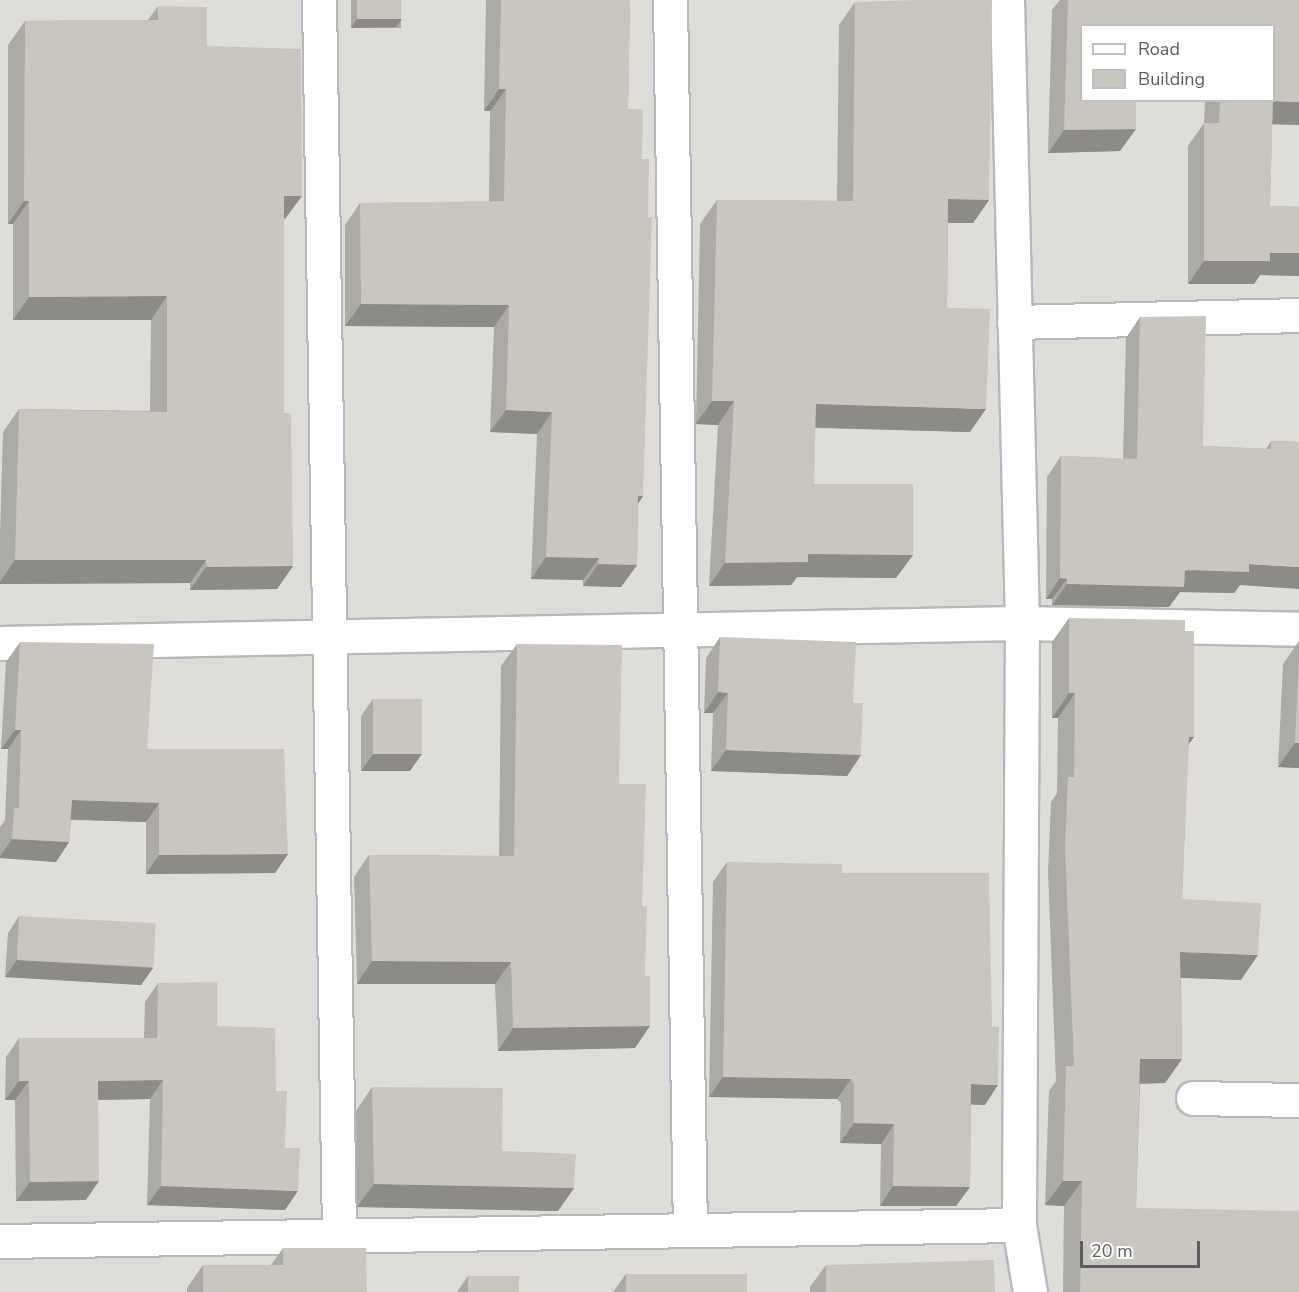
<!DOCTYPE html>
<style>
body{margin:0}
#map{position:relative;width:1299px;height:1292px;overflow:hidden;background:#edebe2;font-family:"Nunito Sans",sans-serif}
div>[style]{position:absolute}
.industrial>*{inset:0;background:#deddd7}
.roads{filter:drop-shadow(2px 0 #b5b8bd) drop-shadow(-2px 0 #b5b8bd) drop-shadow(0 2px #b5b8bd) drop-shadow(0 -2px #b5b8bd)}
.street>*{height:33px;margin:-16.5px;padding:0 16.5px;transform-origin:16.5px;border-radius:16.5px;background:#fff}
.wall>*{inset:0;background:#acaaa4;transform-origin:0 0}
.shaded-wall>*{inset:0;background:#8c8b86}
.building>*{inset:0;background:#c8c6bf;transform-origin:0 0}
span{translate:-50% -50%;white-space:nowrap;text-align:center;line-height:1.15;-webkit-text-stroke:6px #fff;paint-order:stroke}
.legend{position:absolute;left:1080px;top:24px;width:195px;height:78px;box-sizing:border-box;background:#fff;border:2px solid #bdbfc1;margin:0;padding:8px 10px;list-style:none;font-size:18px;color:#5a5e63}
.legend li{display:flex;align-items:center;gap:12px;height:30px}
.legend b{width:30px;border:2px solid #bdbfc1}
.scale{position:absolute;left:1080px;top:1241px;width:120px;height:27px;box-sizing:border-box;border:3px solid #5a5e63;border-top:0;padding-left:8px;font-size:18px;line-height:21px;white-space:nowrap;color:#5a5e63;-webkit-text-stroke:4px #fff;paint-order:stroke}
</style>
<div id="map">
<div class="industrial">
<i style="clip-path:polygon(evenodd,0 0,1299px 0,1299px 1292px,0 1292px,0 0,1082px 26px,1274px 26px,1274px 100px,1082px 100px,1082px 26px)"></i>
</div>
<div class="roads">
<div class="street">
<i style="left:319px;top:0;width:1236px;rotate:89.07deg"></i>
<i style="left:670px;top:0;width:1229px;rotate:89.07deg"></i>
<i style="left:1007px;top:0;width:623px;rotate:88.62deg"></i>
<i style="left:1022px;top:623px;width:602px;rotate:90.29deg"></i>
<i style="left:1019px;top:1225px;width:68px;rotate:80.7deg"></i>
<i style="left:1014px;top:322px;width:285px;rotate:-1.4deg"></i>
<i style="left:0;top:643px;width:1022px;rotate:-1.12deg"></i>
<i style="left:1022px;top:623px;width:277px;rotate:1.2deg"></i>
<i style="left:1193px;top:1098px;width:106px;rotate:1.1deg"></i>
<i style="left:0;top:1241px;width:1019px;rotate:-0.9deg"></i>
</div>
</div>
<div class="wall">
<i style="left:351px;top:0;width:50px;height:28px"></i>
<i style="clip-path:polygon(486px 0,630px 0,628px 109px,642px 159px,643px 496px,638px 504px,637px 565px,621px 587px,583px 586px,583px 580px,531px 579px,537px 434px,490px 432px,494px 327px,345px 326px,345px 225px,360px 203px,489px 202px,490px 111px,484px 111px)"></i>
<i style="clip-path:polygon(1060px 0,1299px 0,1272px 124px,1270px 206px,1299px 207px,1299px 276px,1260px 275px,1254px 284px,1188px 284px,1188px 146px,1204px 123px,1205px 100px,1274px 100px,1274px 26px,1082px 26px,1120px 151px,1048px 153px,1052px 10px)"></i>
<i style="clip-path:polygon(855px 2px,989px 200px,973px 223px,948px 223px,947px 308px,970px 432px,815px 428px,814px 484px,913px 555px,896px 578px,797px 577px,791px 585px,709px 586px,718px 425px,696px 424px,700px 224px,717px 200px,837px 201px,839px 25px)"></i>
<i style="clip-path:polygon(158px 6px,207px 46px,285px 219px,284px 219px,284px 413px,293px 566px,277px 589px,190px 590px,190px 583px,0 584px,0 534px,3px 432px,19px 409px,150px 411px,151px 320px,13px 320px,13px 224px,8px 224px,8px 45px,25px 21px,148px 20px)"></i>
<i style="clip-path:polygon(1140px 317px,1203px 446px,1266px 449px,1271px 441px,1299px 442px,1240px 585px,1234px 593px,1180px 592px,1169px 607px,1052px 605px,1052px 599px,1046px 599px,1047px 477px,1061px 456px,1123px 459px,1126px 338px)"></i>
<i style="clip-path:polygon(1069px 618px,1185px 631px,1194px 737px,1188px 745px,1182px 899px,1241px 980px,1181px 978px,1182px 1059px,1165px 1083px,1140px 1084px,1136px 1208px,1299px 1292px,1063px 1292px,1064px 1206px,1045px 1205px,1049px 1091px,1056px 1081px,1048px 872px,1051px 802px,1057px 793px,1058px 718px,1052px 718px,1052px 642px)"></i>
<i style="clip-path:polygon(720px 637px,853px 703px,861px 755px,847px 776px,711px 771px,713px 713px,704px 713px,706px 658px)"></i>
<i style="clip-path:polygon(1299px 641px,1299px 768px,1278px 767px,1283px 664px)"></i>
<i style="clip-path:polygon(20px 642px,147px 749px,288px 854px,275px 873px,146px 874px,146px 822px,71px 820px,69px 842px,56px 862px,0 858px,0 827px,5px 820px,8px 749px,1px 749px,6px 662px)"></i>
<i style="clip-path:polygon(517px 644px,619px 784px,635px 1048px,498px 1051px,495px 984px,357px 984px,354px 877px,369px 855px,499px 856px,501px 666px)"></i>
<i style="clip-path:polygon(373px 699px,410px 771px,361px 771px,361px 716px)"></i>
<i style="clip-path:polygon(727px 862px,842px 873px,985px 1105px,971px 1104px,970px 1187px,956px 1206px,880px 1206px,881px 1144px,840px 1143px,841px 1103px,837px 1099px,709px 1097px,713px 882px)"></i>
<i style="clip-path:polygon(19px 916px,153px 968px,141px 985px,5px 977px,8px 933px)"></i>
<i style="clip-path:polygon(158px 983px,217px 1026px,276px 1091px,285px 1210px,147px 1205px,150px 1099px,98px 1100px,86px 1200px,16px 1201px,15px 1100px,5px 1100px,6px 1057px,19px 1038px,144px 1038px,145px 1002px)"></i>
<i style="clip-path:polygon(372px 1087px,502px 1151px,574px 1188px,558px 1211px,357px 1207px,356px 1111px)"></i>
<i style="clip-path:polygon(283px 1248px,367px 1292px,187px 1292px,187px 1288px,203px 1265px,271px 1265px)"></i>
<i style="clip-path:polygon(826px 1265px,995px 1292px,810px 1292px,810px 1287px)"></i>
<i style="clip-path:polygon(626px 1274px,746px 1292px,613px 1292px)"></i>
<i style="clip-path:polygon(468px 1276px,519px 1292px,457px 1292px)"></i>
</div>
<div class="shaded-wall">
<i style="clip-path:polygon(357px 19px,402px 19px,396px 27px,351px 28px)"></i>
<i style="clip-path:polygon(499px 89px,506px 89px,490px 111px,484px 111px)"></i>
<i style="clip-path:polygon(1273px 101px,1299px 102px,1299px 125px,1257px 124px)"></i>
<i style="clip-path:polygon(1136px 129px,1120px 151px,1048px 153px,1064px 130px)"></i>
<i style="clip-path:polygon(284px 196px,302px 196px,285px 219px,268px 219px)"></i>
<i style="clip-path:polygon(948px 199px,989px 200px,973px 223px,931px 223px)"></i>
<i style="clip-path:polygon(24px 201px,29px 201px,13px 224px,8px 224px)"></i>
<i style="clip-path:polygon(1270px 253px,1299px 253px,1299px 276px,1260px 275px,1254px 284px,1188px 284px,1204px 261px)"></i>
<i style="clip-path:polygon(167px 296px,151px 320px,13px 320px,29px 297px)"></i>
<i style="clip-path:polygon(361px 304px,509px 305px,494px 327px,345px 326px)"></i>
<i style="clip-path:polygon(712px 401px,734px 401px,718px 425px,696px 424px)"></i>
<i style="clip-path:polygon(816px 404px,986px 409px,970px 432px,799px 427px)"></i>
<i style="clip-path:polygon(506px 410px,552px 412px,537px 434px,490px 432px)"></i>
<i style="clip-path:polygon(638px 496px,643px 496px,628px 518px)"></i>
<i style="clip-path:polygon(808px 554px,913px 555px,896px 578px,797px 577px,791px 585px,709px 586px,725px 563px)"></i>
<i style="clip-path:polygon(546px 557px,599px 558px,583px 580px,531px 579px)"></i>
<i style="clip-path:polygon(15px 560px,206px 560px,190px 583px,0 584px,0 582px)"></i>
<i style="clip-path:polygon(598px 564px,637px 565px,621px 587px,583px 586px)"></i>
<i style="clip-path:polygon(1249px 564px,1299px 567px,1299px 589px,1240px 585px,1234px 593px,1180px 592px,1169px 607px,1052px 605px,1067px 584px)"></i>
<i style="clip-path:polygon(293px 566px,277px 589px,190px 590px,206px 567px)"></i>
<i style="clip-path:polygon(1060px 578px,1067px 579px,1052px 599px,1046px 599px)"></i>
<i style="clip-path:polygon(718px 692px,728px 693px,713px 713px,704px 713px)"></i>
<i style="clip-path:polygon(1069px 693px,1075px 693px,1058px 718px,1052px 718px)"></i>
<i style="clip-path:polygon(15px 730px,21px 730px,8px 749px,1px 749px)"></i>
<i style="clip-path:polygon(1189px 737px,1194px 737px,1176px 762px)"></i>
<i style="clip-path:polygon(1295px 743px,1299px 743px,1299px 768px,1278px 767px)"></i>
<i style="clip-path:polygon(726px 750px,861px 755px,847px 776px,711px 771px)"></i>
<i style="clip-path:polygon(373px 754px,422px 754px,410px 771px,361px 771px)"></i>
<i style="clip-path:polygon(72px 800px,159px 803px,146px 822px,58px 819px)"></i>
<i style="clip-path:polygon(12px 839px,69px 842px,56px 862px,0 858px,0 856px)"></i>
<i style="clip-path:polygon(288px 854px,275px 873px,146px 874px,159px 855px)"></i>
<i style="clip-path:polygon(1180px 952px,1258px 955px,1241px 980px,1163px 977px)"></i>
<i style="clip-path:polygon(17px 960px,153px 968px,141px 985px,5px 977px)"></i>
<i style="clip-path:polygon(372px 961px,511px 962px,495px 984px,357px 984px)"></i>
<i style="clip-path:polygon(650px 1026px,635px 1048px,498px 1051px,513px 1028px)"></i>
<i style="clip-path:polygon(1140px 1059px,1182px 1059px,1165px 1083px,1123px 1084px)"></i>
<i style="clip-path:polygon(723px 1077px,851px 1079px,837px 1099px,709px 1097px)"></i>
<i style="clip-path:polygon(163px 1080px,150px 1099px,85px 1100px,98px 1081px)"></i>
<i style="clip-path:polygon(19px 1081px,29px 1081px,15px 1100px,5px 1100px)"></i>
<i style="clip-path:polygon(971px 1084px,998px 1085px,985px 1105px,957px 1104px)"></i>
<i style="clip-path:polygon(854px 1123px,894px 1124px,881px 1144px,840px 1143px)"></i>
<i style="clip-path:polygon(99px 1181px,86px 1200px,16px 1201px,30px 1182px)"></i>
<i style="clip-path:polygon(1063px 1181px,1082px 1181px,1064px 1206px,1045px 1205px)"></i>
<i style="clip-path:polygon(374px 1184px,574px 1188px,558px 1211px,357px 1207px)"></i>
<i style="clip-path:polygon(161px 1186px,298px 1191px,285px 1210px,147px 1205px)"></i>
<i style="clip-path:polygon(893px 1186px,970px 1187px,956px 1206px,880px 1206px)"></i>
</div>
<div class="building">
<i style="left:357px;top:0;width:44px;height:19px"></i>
<i style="clip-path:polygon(501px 0,630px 0,628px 109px,643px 109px,642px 159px,649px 159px,648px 217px,652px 217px,643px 496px,638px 496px,637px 565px,598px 564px,599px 558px,546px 557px,552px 412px,506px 410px,509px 305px,361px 304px,360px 203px,504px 201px,506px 89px,499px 89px)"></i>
<i style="clip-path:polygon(921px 0,992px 0,989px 200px,948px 199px,947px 308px,990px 309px,986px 409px,816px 404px,814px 484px,913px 484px,913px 555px,808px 554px,808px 562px,725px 563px,734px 401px,712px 401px,717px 200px,853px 201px,855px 2px)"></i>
<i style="clip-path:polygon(1068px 0,1299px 0,1299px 102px,1273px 101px,1270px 206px,1299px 207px,1299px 253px,1270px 253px,1270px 261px,1204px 261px,1204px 123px,1219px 123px,1220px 100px,1274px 100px,1274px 26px,1082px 26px,1082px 100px,1136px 100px,1136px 129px,1064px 130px)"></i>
<i style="clip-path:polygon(158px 6px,207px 7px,207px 46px,301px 49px,302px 196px,284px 196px,284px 413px,291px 413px,293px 566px,206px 567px,206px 560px,15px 560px,19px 409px,167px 412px,167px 296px,29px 297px,29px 201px,24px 201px,25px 21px,158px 20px)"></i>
<i style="clip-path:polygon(1206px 316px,1203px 446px,1271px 449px,1271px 441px,1299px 442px,1299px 567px,1249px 564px,1249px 572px,1185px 570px,1184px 587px,1067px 584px,1067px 579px,1060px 578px,1061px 456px,1137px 459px,1140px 317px)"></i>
<i style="clip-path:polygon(1069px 618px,1185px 620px,1185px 631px,1194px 631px,1194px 737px,1189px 737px,1182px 899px,1261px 903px,1258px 955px,1180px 952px,1182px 1059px,1140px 1059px,1136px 1208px,1299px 1211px,1299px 1292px,1080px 1292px,1082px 1181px,1063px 1181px,1066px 1066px,1074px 1066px,1065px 847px,1068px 777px,1074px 777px,1075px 693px,1069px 693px)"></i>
<i style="clip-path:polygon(720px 637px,856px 642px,853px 703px,863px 703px,861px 755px,726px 750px,728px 693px,718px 692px)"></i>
<i style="clip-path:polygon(20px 642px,154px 644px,147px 749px,284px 749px,288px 854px,159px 855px,159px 803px,72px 800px,69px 842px,12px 839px,14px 808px,19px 808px,21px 730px,15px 730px)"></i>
<i style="clip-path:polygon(517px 644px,622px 645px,619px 784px,646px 784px,642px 906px,647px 906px,645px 976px,650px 976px,650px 1026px,513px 1028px,511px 962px,372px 961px,369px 855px,514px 856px)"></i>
<i style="clip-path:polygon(1299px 654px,1299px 743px,1295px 743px)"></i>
<i style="left:373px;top:699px;width:49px;height:55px"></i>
<i style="clip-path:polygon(727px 862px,842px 864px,842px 873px,989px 873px,992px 1026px,999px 1027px,998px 1085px,971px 1084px,970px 1187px,893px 1186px,894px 1124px,854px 1123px,854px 1083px,851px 1079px,723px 1077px)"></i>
<i style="left:19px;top:916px;width:137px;height:44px;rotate:3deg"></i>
<i style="clip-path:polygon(217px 982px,217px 1026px,275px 1028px,276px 1091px,287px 1091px,285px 1148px,300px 1148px,298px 1191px,161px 1186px,163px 1080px,98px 1081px,99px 1181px,30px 1182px,29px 1081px,19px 1081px,19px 1038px,157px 1038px,158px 983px)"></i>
<i style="clip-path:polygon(372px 1087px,503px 1088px,502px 1151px,576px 1154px,574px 1188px,374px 1184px)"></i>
<i style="clip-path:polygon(283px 1248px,366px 1248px,367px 1292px,203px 1292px,203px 1265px,283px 1265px)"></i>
<i style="clip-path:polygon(994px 1260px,995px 1292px,826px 1292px,826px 1265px)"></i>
<i style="left:626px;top:1274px;width:121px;height:18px"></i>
<i style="left:468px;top:1276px;width:51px;height:16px"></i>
</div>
<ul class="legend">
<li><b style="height:8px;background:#fff"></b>Road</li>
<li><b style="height:16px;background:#c8c6bf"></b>Building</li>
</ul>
<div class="scale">20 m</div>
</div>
